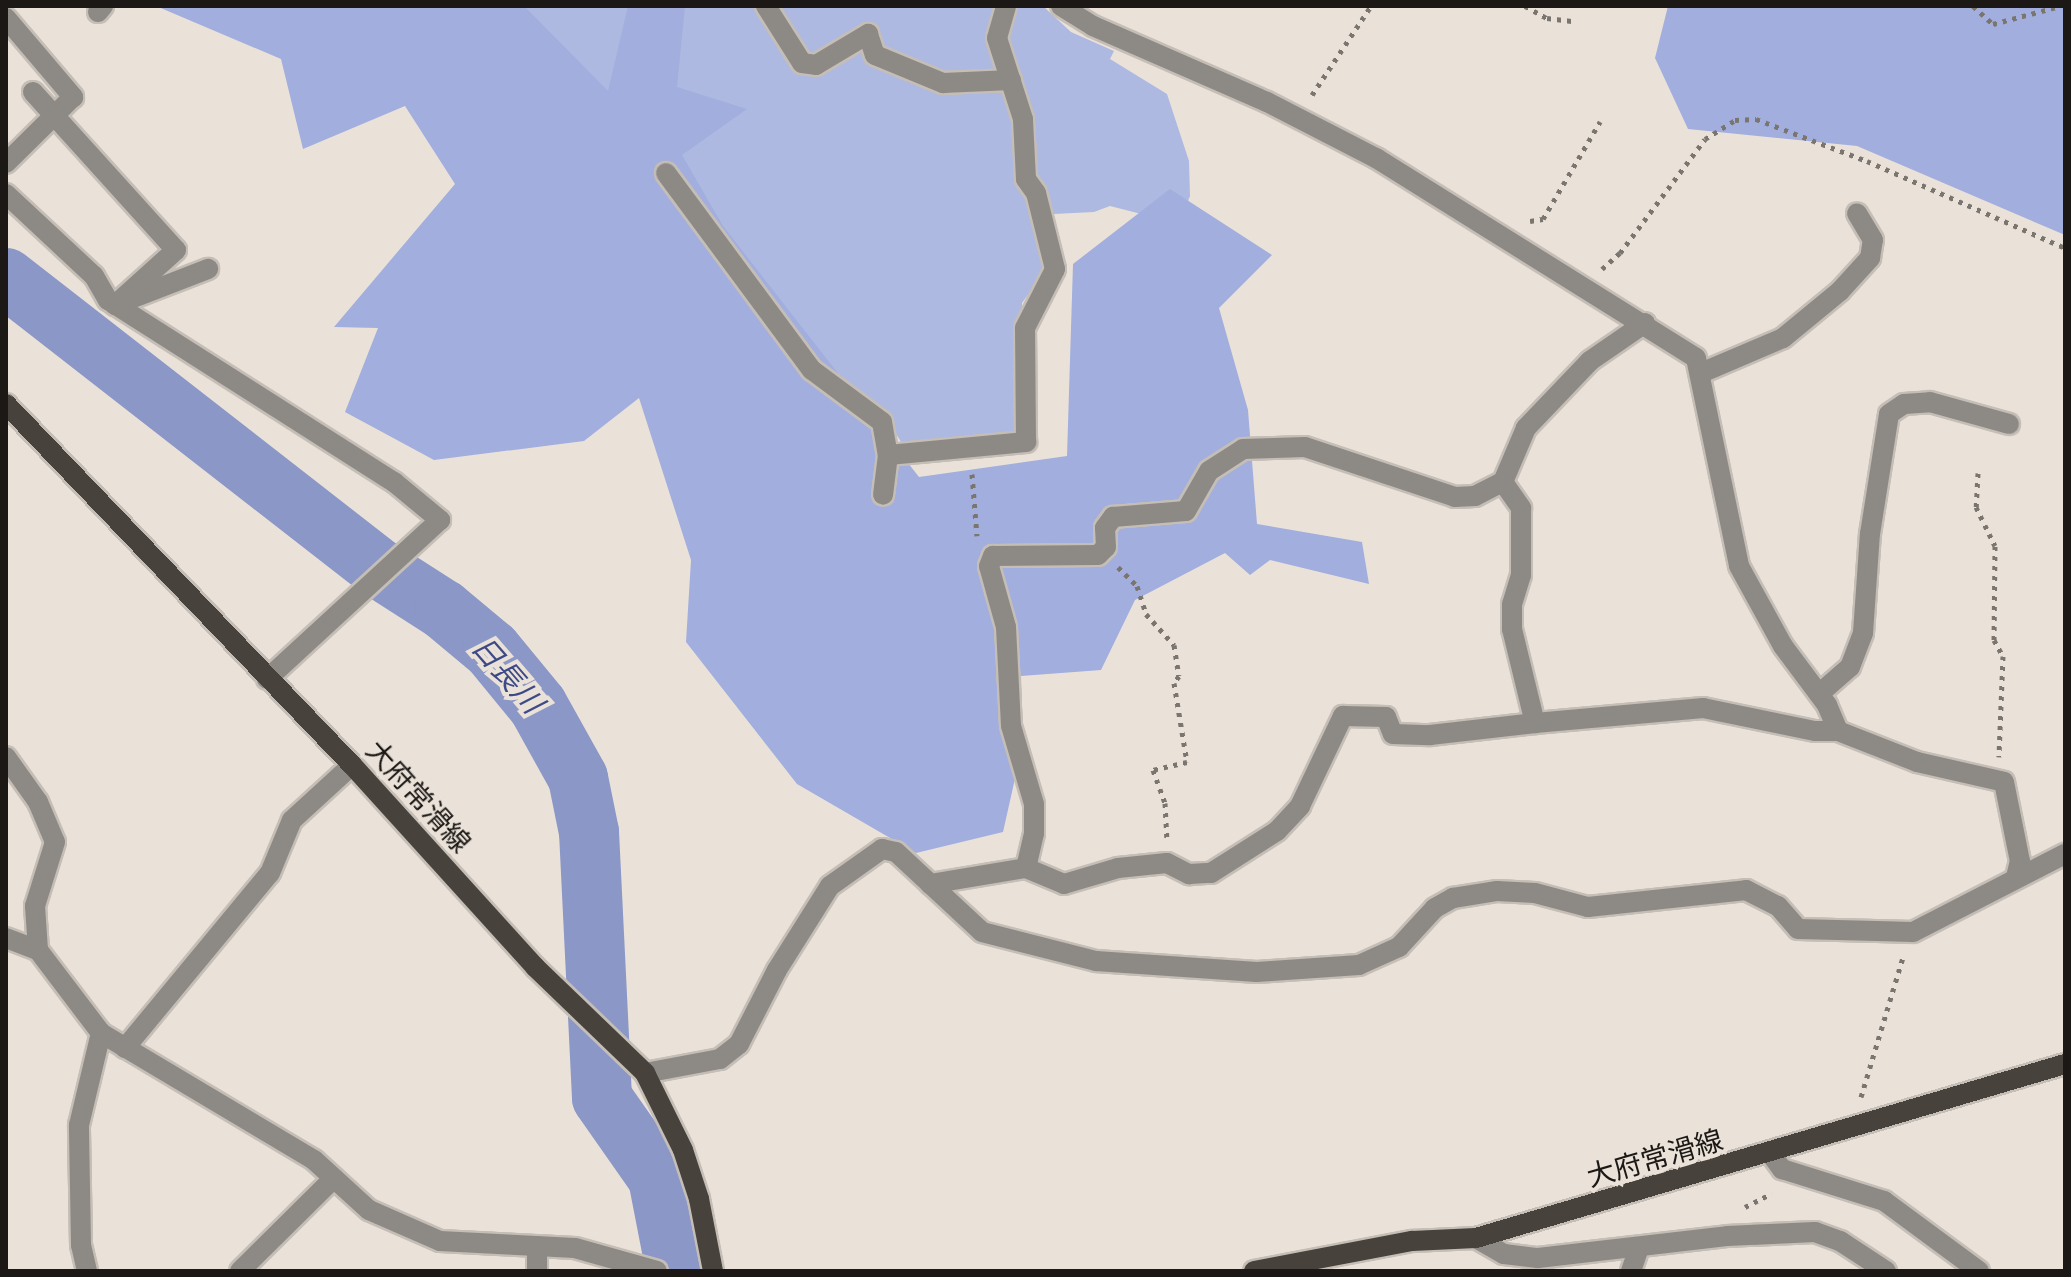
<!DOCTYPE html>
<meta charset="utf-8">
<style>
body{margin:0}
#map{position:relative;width:2071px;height:1277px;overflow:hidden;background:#eae2d9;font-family:Karla,"Noto Sans JP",sans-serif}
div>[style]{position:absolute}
.green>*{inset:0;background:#aeb9e1}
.forest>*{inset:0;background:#a1aede}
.river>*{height:60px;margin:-30px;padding:0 30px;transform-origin:30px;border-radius:30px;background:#8b97c6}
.path>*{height:5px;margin-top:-2.5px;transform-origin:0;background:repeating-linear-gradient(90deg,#7a756f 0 4px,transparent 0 10px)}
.roads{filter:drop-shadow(2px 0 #c5beb6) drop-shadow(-2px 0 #c5beb6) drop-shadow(0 2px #c5beb6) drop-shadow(0 -2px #c5beb6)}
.minor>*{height:20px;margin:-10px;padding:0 10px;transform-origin:10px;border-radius:10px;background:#8d8a86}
.major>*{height:20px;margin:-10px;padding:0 10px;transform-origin:10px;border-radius:10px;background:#47423c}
span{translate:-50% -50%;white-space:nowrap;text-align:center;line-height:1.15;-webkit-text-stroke:8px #eae2d9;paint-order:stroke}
.street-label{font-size:28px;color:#1b1815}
.water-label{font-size:30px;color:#3e4a86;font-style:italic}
.frame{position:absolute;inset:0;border:8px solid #1b1815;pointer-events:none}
</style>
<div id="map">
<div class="green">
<i style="clip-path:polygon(511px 6px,1043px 6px,1071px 32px,1114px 51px,1110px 59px,1167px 94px,1189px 161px,1190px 196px,1182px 216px,1157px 218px,1110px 206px,1094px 212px,1034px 215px,1046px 270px,1022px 303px,1020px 438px,903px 445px,881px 410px,833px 381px)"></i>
</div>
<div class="forest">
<i style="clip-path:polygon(156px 6px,524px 6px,608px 91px,628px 6px,685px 6px,677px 87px,747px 109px,682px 155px,723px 226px,919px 477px,1067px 456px,1073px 264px,1170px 189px,1272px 255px,1219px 308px,1248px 410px,1257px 524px,1362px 542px,1369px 584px,1270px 560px,1250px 575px,1225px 553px,1135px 600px,1101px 670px,1021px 676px,1023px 743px,1003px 832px,916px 853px,797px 784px,686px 642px,691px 560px,639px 398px,584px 441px,434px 460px,345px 412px,378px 328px,334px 327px,455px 184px,405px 106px,303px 149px,281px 59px)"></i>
<i style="clip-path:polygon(1668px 6px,2065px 6px,2065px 235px,1857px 146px,1688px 129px,1655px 58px)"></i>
</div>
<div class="river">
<i style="left:6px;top:278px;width:474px;rotate:37.9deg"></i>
<i style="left:380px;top:569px;width:76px;rotate:32.6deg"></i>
<i style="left:444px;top:610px;width:62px;rotate:39.8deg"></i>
<i style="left:492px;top:650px;width:72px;rotate:50.6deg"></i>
<i style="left:538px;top:706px;width:82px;rotate:60.9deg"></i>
<i style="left:578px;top:778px;width:55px;rotate:78.5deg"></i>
<i style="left:589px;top:832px;width:266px;rotate:87.2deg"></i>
<i style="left:602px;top:1098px;width:98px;rotate:55deg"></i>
<i style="left:658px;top:1178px;width:95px;rotate:79deg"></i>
</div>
<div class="path">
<i style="left:1525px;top:6px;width:25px;rotate:29deg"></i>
<i style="left:1547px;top:18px;width:25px;rotate:7deg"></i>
<i style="left:1973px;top:6px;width:27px;rotate:42deg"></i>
<i style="left:1993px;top:24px;width:69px;rotate:-15deg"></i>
<i style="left:1312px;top:95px;width:107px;rotate:-56.5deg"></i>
<i style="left:1530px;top:221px;width:13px;rotate:-9deg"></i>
<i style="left:1543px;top:219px;width:113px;rotate:-59.6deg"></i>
<i style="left:1602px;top:269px;width:24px;rotate:-42deg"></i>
<i style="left:1620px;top:253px;width:142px;rotate:-53.3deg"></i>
<i style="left:1705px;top:139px;width:36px;rotate:-32deg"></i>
<i style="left:1735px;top:120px;width:21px;rotate:-3deg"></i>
<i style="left:1756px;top:119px;width:119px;rotate:20.7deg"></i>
<i style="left:1867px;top:161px;width:216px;rotate:23.7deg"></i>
<i style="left:1978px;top:473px;width:34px;rotate:93deg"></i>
<i style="left:1976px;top:507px;width:43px;rotate:64deg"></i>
<i style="left:1995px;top:546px;width:94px;rotate:90.6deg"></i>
<i style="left:1994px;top:640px;width:18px;rotate:61deg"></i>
<i style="left:2003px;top:656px;width:101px;rotate:92.3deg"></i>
<i style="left:972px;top:474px;width:62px;rotate:85.4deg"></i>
<i style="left:1118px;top:567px;width:27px;rotate:45deg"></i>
<i style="left:1137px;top:586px;width:29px;rotate:72deg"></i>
<i style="left:1146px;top:614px;width:42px;rotate:47.9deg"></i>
<i style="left:1174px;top:645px;width:31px;rotate:81deg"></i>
<i style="left:1179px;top:676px;width:9px;rotate:126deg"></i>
<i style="left:1174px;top:683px;width:80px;rotate:80.7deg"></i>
<i style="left:1187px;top:762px;width:35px;rotate:167deg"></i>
<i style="left:1153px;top:770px;width:35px;rotate:70deg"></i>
<i style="left:1165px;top:803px;width:35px;rotate:87deg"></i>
<i style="left:1861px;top:1097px;width:146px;rotate:-73.3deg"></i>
<i style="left:1745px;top:1207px;width:30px;rotate:-27deg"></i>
</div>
<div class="roads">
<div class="minor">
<i style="left:766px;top:6px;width:67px;rotate:57.7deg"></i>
<i style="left:802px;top:63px;width:14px;rotate:8deg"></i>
<i style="left:816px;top:65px;width:61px;rotate:-30.8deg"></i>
<i style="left:868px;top:34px;width:22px;rotate:72deg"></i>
<i style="left:875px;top:55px;width:74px;rotate:22.4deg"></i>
<i style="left:943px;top:83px;width:68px;rotate:-2.5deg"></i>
<i style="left:1061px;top:6px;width:38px;rotate:32deg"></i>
<i style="left:1093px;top:26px;width:190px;rotate:23.6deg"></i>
<i style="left:1267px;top:102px;width:123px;rotate:27.2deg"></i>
<i style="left:1376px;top:158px;width:377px;rotate:32deg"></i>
<i style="left:1696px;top:358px;width:212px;rotate:78.3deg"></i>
<i style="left:1739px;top:566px;width:91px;rotate:61.2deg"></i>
<i style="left:1783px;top:646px;width:74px;rotate:53.3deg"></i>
<i style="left:1827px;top:705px;width:28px;rotate:67deg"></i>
<i style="left:1838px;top:731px;width:85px;rotate:21.4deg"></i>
<i style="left:1917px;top:762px;width:89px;rotate:12.9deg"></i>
<i style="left:2004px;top:782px;width:81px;rotate:78.6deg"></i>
<i style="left:2020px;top:861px;width:16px;rotate:104deg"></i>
<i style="left:98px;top:12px;width:8px;rotate:-50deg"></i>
<i style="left:6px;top:18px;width:104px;rotate:49.7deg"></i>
<i style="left:73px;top:97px;width:94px;rotate:135.4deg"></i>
<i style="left:33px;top:92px;width:213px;rotate:47.9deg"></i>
<i style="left:176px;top:250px;width:82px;rotate:138deg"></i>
<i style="left:115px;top:305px;width:100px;rotate:-21.2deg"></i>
<i style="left:666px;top:173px;width:245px;rotate:53.5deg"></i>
<i style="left:812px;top:370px;width:87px;rotate:36.6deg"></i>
<i style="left:882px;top:422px;width:34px;rotate:80deg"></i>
<i style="left:888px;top:455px;width:40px;rotate:97.1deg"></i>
<i style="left:6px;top:194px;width:120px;rotate:43deg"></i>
<i style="left:94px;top:276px;width:28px;rotate:60deg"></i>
<i style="left:108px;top:300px;width:339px;rotate:32.5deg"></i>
<i style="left:394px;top:482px;width:60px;rotate:39.6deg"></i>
<i style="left:440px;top:520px;width:235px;rotate:137.4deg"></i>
<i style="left:1645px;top:323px;width:67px;rotate:145.4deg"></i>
<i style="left:1590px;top:361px;width:93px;rotate:133.7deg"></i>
<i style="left:1526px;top:428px;width:59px;rotate:113.1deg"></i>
<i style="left:1503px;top:482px;width:32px;rotate:55deg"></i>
<i style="left:1521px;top:508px;width:67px;rotate:90deg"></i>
<i style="left:1521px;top:575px;width:30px;rotate:107deg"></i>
<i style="left:1512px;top:604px;width:25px;rotate:90deg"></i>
<i style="left:1512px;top:629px;width:97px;rotate:76.3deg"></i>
<i style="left:1535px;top:723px;width:169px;rotate:-5.1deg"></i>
<i style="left:1703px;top:708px;width:114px;rotate:11.6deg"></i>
<i style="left:1815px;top:731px;width:23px"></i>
<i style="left:1701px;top:373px;width:89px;rotate:-23.1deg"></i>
<i style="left:1783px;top:338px;width:74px;rotate:-39.5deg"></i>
<i style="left:1840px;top:291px;width:45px;rotate:-47.7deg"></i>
<i style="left:1870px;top:258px;width:18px;rotate:-81deg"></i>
<i style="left:1873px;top:240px;width:31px;rotate:-121deg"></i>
<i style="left:888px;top:455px;width:139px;rotate:-5.4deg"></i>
<i style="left:1026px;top:442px;width:114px;rotate:-90.5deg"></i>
<i style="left:1025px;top:328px;width:66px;rotate:-63deg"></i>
<i style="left:1055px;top:269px;width:78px;rotate:-104deg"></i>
<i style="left:1036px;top:193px;width:17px;rotate:-126deg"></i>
<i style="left:1026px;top:179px;width:60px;rotate:-92.9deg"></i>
<i style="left:1023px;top:119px;width:85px;rotate:-107.8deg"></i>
<i style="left:997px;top:38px;width:33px;rotate:-74deg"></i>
<i style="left:1819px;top:694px;width:41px;rotate:-41.1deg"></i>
<i style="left:1850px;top:667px;width:36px;rotate:-69deg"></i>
<i style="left:1863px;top:633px;width:99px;rotate:-86deg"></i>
<i style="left:1870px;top:534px;width:121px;rotate:-81deg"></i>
<i style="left:1889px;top:414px;width:18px;rotate:-34deg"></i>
<i style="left:1904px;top:404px;width:26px;rotate:-4deg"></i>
<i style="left:1930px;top:402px;width:82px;rotate:15.6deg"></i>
<i style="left:6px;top:757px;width:55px;rotate:54.6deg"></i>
<i style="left:38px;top:802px;width:43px;rotate:67deg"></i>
<i style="left:55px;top:842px;width:67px;rotate:107.4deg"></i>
<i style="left:35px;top:906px;width:44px;rotate:86.1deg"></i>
<i style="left:38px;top:950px;width:104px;rotate:52.8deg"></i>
<i style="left:101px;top:1033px;width:248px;rotate:30.8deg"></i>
<i style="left:314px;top:1160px;width:74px;rotate:42.3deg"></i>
<i style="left:369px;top:1210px;width:77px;rotate:23.6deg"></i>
<i style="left:440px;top:1241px;width:135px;rotate:3deg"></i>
<i style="left:575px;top:1248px;width:85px;rotate:15.7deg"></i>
<i style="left:1026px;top:868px;width:41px;rotate:22.8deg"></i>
<i style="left:1064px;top:884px;width:56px;rotate:-16.5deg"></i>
<i style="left:1118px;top:868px;width:49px;rotate:-5.8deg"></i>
<i style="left:1167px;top:863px;width:25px;rotate:27deg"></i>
<i style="left:1189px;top:874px;width:22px;rotate:-3deg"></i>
<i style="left:1211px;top:873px;width:78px;rotate:-32.5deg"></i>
<i style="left:1277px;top:831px;width:34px;rotate:-47deg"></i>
<i style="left:1300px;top:806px;width:100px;rotate:-64.5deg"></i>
<i style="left:1343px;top:716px;width:43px;rotate:1.3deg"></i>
<i style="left:1386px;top:717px;width:18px;rotate:68deg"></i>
<i style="left:1393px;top:734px;width:37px;rotate:2deg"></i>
<i style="left:1430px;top:735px;width:106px;rotate:-6.5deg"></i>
<i style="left:930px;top:884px;width:97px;rotate:-9.5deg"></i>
<i style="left:1026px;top:868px;width:36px;rotate:-77deg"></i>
<i style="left:1034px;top:833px;width:29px;rotate:-90deg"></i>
<i style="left:1034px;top:804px;width:81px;rotate:-106.4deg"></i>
<i style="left:1011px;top:726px;width:99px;rotate:-92.9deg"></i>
<i style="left:1006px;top:627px;width:63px;rotate:-105.6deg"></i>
<i style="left:989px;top:566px;width:11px;rotate:-68deg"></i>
<i style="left:993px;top:556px;width:105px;rotate:-0.5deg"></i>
<i style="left:1098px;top:555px;width:11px;rotate:-45deg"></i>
<i style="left:1106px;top:547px;width:19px;rotate:-93deg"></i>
<i style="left:1105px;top:528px;width:14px;rotate:-54deg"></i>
<i style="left:1113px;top:517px;width:73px;rotate:-4.7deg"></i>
<i style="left:1186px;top:511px;width:46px;rotate:-60.1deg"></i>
<i style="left:1209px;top:471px;width:40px;rotate:-32.9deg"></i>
<i style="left:1243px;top:449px;width:62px;rotate:-1.8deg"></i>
<i style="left:1305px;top:447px;width:158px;rotate:18.4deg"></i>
<i style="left:1455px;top:497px;width:20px;rotate:-3deg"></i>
<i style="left:1475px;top:496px;width:31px;rotate:-27deg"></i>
<i style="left:6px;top:938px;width:34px;rotate:21deg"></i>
<i style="left:125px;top:1048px;width:227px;rotate:-50.4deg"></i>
<i style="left:270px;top:873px;width:57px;rotate:-67.5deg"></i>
<i style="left:292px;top:820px;width:81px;rotate:-42.5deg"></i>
<i style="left:645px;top:1073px;width:76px;rotate:-10.6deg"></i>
<i style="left:720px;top:1059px;width:24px;rotate:-38deg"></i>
<i style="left:739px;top:1044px;width:83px;rotate:-62.8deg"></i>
<i style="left:777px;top:970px;width:99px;rotate:-57.8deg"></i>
<i style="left:830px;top:886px;width:64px;rotate:-35.4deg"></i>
<i style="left:882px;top:849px;width:14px;rotate:12deg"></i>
<i style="left:896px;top:852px;width:117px;rotate:42.9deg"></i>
<i style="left:982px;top:932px;width:118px;rotate:14.3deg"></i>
<i style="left:1096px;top:961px;width:161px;rotate:3.9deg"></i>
<i style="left:1257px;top:972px;width:102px;rotate:-3.9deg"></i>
<i style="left:1359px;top:965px;width:44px;rotate:-24.2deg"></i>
<i style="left:1399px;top:947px;width:53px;rotate:-47.3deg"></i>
<i style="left:1435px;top:908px;width:21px;rotate:-29deg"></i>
<i style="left:1453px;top:898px;width:45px;rotate:-9deg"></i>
<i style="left:1497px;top:891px;width:38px;rotate:3deg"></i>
<i style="left:1535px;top:893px;width:55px;rotate:14.8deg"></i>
<i style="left:1588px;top:907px;width:159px;rotate:-6.1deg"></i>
<i style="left:1746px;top:890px;width:36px;rotate:27deg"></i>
<i style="left:1778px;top:906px;width:30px;rotate:49deg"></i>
<i style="left:1798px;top:929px;width:115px;rotate:1.5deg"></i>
<i style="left:1913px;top:932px;width:171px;rotate:-27.2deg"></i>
<i style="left:1771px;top:1154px;width:19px;rotate:54deg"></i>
<i style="left:1782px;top:1169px;width:107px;rotate:17.4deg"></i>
<i style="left:1884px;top:1201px;width:118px;rotate:36.4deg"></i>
<i style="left:1476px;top:1238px;width:32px;rotate:30deg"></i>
<i style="left:1504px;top:1254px;width:34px;rotate:7deg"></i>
<i style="left:1538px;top:1258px;width:190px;rotate:-6.6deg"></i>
<i style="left:1727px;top:1236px;width:88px;rotate:-2.6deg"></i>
<i style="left:1815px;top:1232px;width:27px;rotate:20deg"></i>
<i style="left:1840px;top:1241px;width:55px;rotate:33.1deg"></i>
<i style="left:87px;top:1271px;width:27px;rotate:-103deg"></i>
<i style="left:81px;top:1245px;width:120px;rotate:-91deg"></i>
<i style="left:79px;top:1125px;width:95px;rotate:-76.6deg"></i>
<i style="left:240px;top:1271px;width:132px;rotate:-44.7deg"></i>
<i style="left:537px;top:1271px;width:25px;rotate:-90deg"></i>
<i style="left:1631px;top:1271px;width:24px;rotate:-71deg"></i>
</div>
<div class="major">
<i style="left:6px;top:404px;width:500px;rotate:46.22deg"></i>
<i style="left:352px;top:765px;width:273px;rotate:47.8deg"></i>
<i style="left:535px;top:967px;width:153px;rotate:43.9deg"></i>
<i style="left:645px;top:1073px;width:86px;rotate:63.7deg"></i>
<i style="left:683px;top:1150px;width:52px;rotate:71.9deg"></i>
<i style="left:699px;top:1199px;width:73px;rotate:79deg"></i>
<i style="left:1254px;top:1271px;width:161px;rotate:-10.8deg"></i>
<i style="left:1412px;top:1241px;width:64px;rotate:-2.7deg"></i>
<i style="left:1476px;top:1238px;width:614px;rotate:-16.46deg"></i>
</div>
</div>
<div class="street-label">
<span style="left:418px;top:797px;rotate:48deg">大府常滑線</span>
<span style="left:1655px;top:1159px;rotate:-16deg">大府常滑線</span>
</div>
<div class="water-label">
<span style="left:507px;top:675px;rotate:49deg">日長川</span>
</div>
<div class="frame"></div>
</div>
